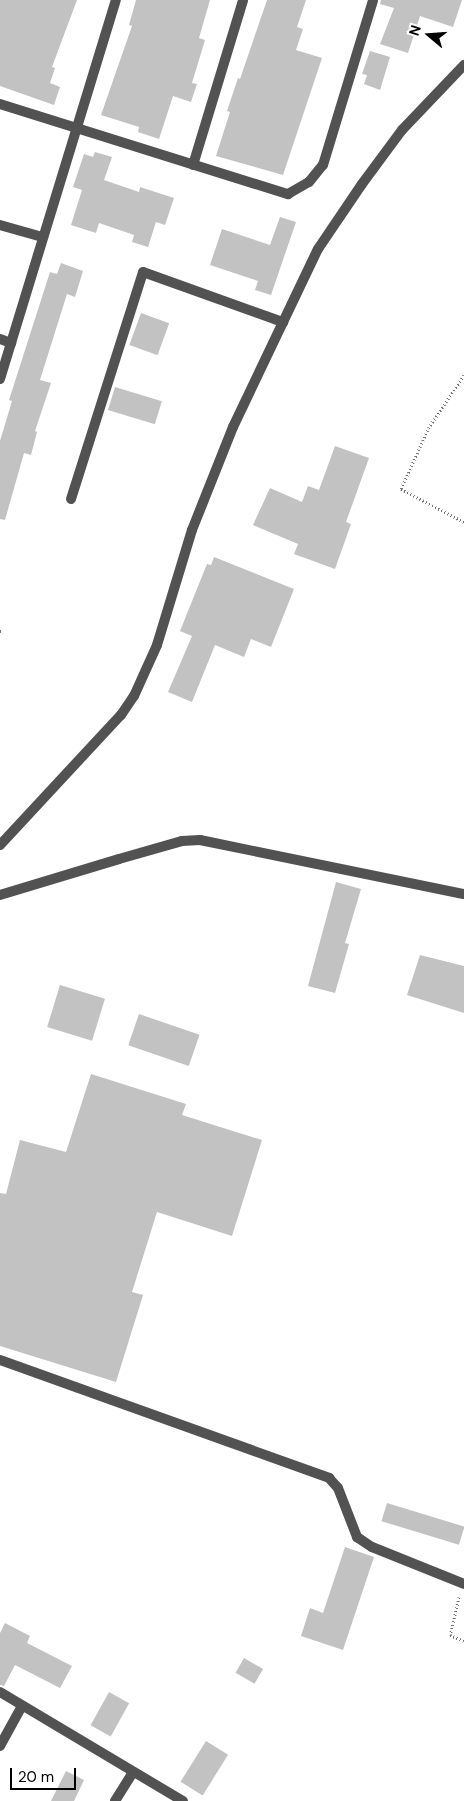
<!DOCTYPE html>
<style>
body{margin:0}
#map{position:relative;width:464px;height:1801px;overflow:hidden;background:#fff;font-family:"DM Sans",sans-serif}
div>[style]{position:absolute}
.building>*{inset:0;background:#c2c2c2;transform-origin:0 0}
.path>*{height:3px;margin-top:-1.5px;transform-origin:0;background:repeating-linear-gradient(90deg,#747474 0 1px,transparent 0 3.5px)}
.street>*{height:10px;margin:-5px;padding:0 5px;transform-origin:5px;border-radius:5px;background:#525252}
span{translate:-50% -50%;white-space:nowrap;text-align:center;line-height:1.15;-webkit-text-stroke:4px #fff;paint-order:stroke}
.north{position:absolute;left:404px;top:10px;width:50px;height:50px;-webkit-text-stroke:4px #fff;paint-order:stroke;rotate:288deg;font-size:14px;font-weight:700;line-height:20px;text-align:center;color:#000}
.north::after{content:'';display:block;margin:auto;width:18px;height:22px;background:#000;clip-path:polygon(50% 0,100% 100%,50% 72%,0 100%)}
.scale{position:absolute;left:10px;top:1768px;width:66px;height:22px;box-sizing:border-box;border:2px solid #000;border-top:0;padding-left:6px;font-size:15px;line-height:18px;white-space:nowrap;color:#000;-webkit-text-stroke:4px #fff;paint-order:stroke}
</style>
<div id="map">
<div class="building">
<i style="clip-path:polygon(0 0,77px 0,52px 67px,55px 68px,50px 83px,60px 87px,54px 105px,0 86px)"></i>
<i style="clip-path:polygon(136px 0,210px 0,199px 38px,205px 40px,192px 83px,197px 84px,191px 102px,173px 96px,159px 139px,138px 132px,139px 127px,101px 115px,132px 26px,129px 25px)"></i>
<i style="clip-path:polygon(267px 0,306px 0,297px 27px,303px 29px,296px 50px,322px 58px,283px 175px,216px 156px,230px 112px,227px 111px,238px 78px,240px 79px)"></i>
<i style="clip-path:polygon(381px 0,462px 0,453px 27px,420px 16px,408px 53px,380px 44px,394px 8px,380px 4px)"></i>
<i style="clip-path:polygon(370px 51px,390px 57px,380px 90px,364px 84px,367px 75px,362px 74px)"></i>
<i style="clip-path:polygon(95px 152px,112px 157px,104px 180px,139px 192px,140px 187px,174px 198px,165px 225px,156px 222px,148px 247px,132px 242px,134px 235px,99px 223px,96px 233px,71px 225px,82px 190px,73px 187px,84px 154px,93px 157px)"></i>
<i style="clip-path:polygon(280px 217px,296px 222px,271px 295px,255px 290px,258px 281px,210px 265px,222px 229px,270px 245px)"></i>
<i style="clip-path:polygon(61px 263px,83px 271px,75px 297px,67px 294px,40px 380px,51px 383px,35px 431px,37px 432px,31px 455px,24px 453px,5px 520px,0 519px,0 441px,12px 401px,9px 400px,50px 272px,57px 274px)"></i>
<i style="left:141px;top:313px;width:30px;height:34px;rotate:20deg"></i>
<i style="left:115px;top:387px;width:49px;height:24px;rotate:17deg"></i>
<i style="clip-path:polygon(335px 446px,369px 458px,346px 522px,351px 524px,335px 569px,294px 554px,298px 544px,253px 525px,270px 488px,302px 502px,308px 486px,319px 490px)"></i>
<i style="clip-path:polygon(214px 557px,294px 589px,271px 647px,251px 639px,244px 657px,215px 645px,192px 702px,168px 692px,192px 636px,180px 631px,207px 564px,211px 565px)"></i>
<i style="clip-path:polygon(336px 882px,361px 889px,345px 943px,349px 944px,335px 993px,308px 986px)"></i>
<i style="clip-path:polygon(420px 955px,464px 966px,464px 1013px,407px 995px)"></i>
<i style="left:60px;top:985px;width:47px;height:44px;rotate:17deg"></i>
<i style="left:139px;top:1014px;width:64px;height:33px;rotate:19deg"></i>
<i style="clip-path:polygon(91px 1074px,186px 1104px,182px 1115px,262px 1140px,232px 1236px,157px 1212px,132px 1292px,143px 1295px,116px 1382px,0 1346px,0 1193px,6px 1194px,20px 1140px,66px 1152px)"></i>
<i style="left:387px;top:1503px;width:81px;height:19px;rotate:17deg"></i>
<i style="clip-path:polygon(345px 1547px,374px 1557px,343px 1650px,301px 1636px,310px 1608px,323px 1613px)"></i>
<i style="clip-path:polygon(5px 1623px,30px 1636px,27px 1643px,72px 1666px,60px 1688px,15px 1665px,4px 1686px,0 1685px,0 1633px)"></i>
<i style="left:244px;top:1658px;width:22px;height:17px;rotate:30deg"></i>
<i style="left:109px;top:1692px;width:23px;height:38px;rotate:29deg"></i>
<i style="left:206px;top:1741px;width:26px;height:48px;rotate:32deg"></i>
<i style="clip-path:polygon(66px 1771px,84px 1780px,74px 1801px,51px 1801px)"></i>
</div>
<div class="path">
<i style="left:464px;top:375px;width:63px;rotate:123.9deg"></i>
<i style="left:429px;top:427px;width:68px;rotate:114.3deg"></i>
<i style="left:401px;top:489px;width:71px;rotate:27.6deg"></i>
<i style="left:0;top:631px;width:2px"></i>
<i style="left:459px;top:1597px;width:39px;rotate:103deg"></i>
<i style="left:450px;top:1635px;width:15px;rotate:23deg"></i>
</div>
<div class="street">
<i style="left:0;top:104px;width:302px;rotate:17.4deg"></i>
<i style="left:288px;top:194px;width:24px;rotate:-30deg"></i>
<i style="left:309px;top:182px;width:22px;rotate:-51deg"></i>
<i style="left:323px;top:165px;width:172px;rotate:-73.1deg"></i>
<i style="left:193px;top:165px;width:172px;rotate:-73.1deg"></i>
<i style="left:0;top:225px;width:44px;rotate:15.9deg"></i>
<i style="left:0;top:339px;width:12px;rotate:20deg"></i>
<i style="left:0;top:379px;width:396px;rotate:-73deg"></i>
<i style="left:71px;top:499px;width:238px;rotate:-72.4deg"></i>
<i style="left:143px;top:272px;width:149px;rotate:19.7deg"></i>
<i style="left:0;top:845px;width:178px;rotate:-47.1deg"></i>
<i style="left:121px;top:715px;width:23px;rotate:-56deg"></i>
<i style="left:134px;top:696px;width:56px;rotate:-65.7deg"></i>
<i style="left:157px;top:645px;width:120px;rotate:-73.1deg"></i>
<i style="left:192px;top:530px;width:111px;rotate:-68.3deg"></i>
<i style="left:233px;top:427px;width:197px;rotate:-64.5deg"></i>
<i style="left:318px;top:249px;width:78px;rotate:-55.9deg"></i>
<i style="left:362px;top:184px;width:67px;rotate:-53.5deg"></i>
<i style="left:402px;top:130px;width:90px;rotate:-46.4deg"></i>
<i style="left:0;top:895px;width:124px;rotate:-16.8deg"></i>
<i style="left:119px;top:859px;width:66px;rotate:-15.9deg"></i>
<i style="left:182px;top:841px;width:18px;rotate:-3deg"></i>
<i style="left:200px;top:840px;width:269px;rotate:11.6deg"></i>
<i style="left:0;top:1360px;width:350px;rotate:19.7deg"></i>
<i style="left:329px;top:1478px;width:13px;rotate:48deg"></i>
<i style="left:338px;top:1488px;width:53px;rotate:68.8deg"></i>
<i style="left:357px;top:1537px;width:18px;rotate:34deg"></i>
<i style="left:372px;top:1547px;width:99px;rotate:21.9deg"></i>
<i style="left:0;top:1692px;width:213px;rotate:30.8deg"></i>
<i style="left:0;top:1746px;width:46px;rotate:-61.2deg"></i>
<i style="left:115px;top:1801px;width:34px;rotate:-58deg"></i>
</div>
<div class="north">N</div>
<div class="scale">20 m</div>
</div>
